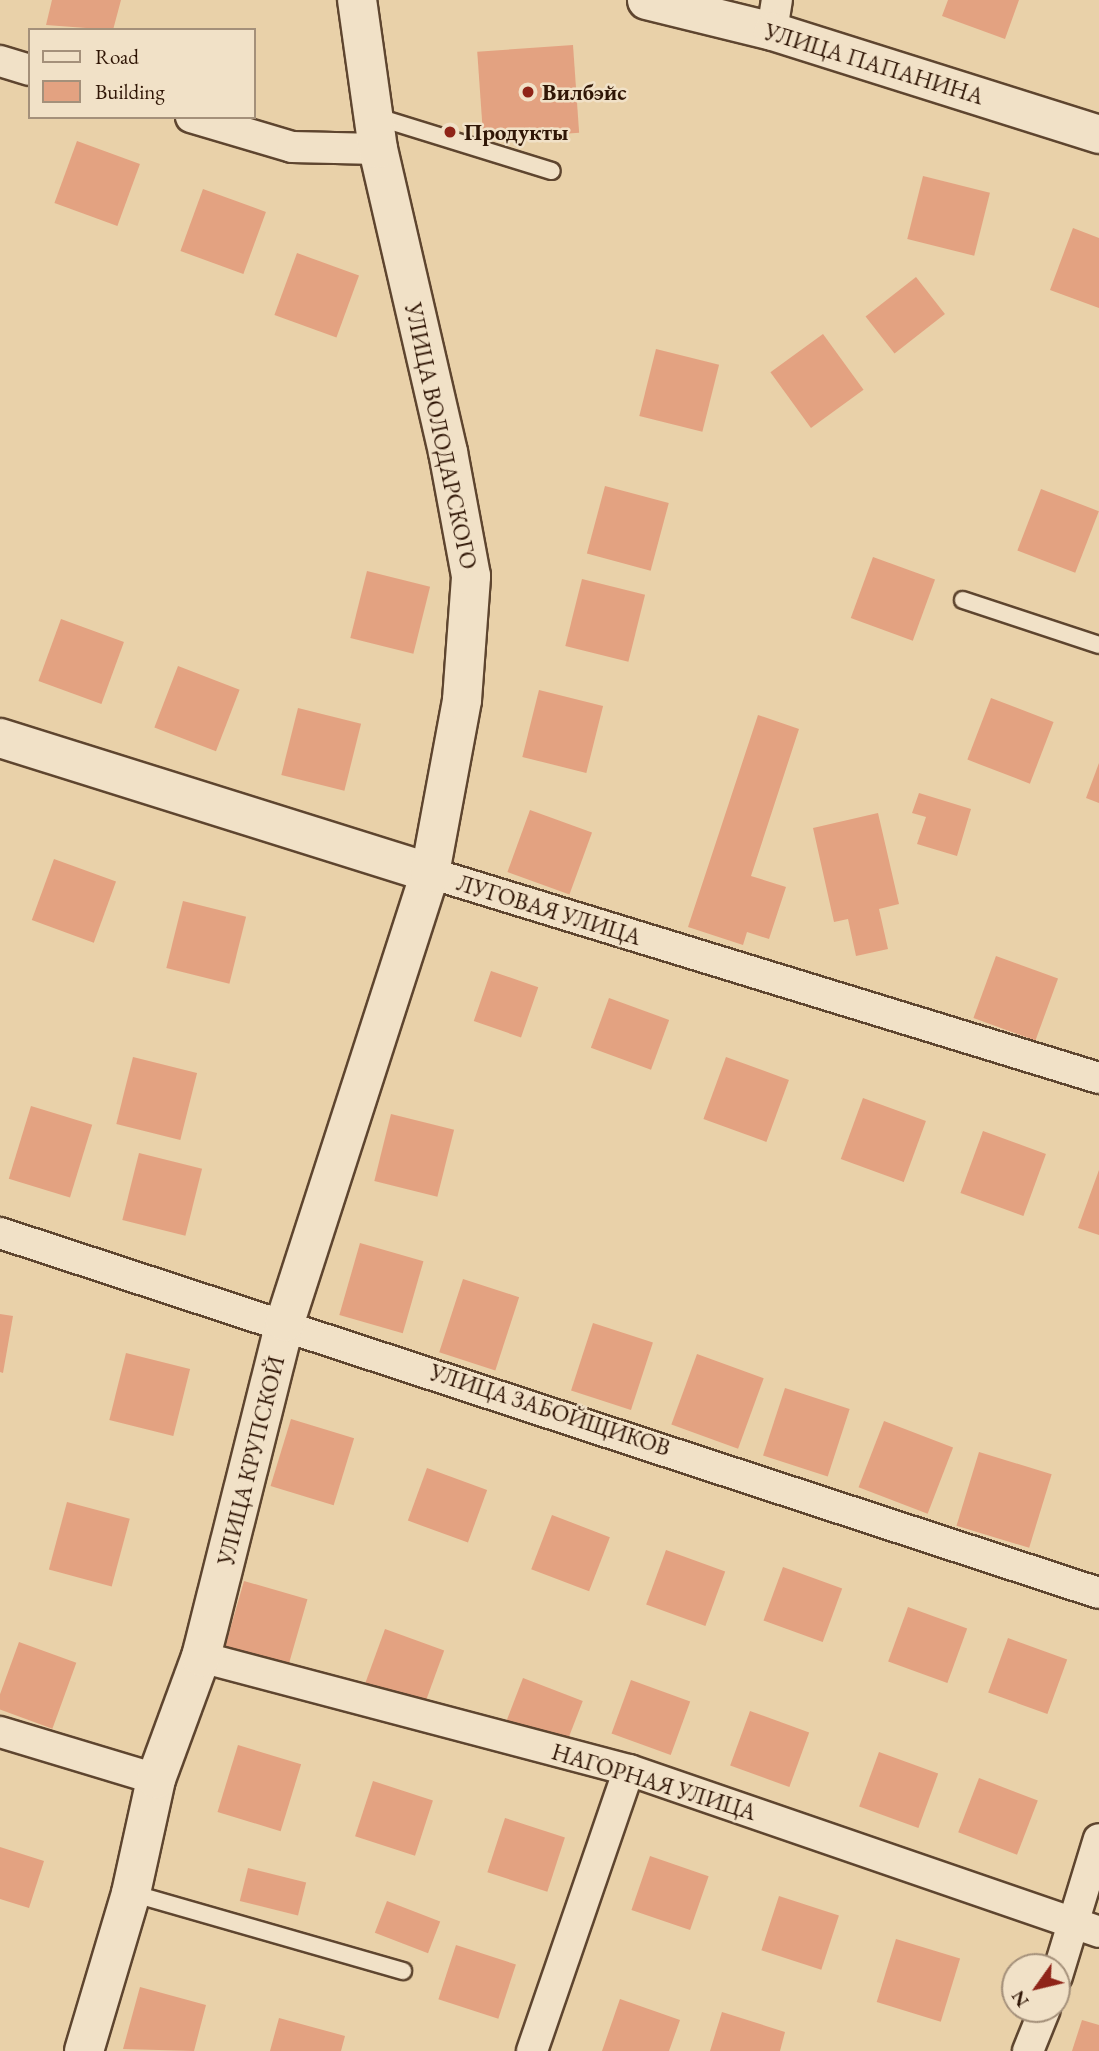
<!DOCTYPE html>
<meta charset="utf-8">
<style>
body{margin:0}
#map{position:relative;width:1099px;height:2051px;overflow:hidden;background:#e9d1a9;font-family:"EB Garamond",serif}
div>[style]{position:absolute}
.building>*{inset:0;background:#e3a281;transform-origin:0 0}
.roads{filter:drop-shadow(2px 0 #5e452f) drop-shadow(-2px 0 #5e452f) drop-shadow(0 2px #5e452f) drop-shadow(0 -2px #5e452f)}
.service>*{height:16px;margin:-8px;padding:0 8px;transform-origin:8px;border-radius:8px;background:#f1e1c7}
.minor>*{height:30px;margin:-15px;padding:0 15px;transform-origin:15px;border-radius:15px;background:#f1e1c7}
.tertiary>*{height:37px;margin:-18.5px;padding:0 18.5px;transform-origin:18.5px;border-radius:18.5px;background:#f1e1c7}
.secondary>*{height:38px;margin:-19px;padding:0 19px;transform-origin:19px;border-radius:19px;background:#f1e1c7}
.dots>*{width:19px;height:19px;translate:-50% -50%;box-sizing:border-box;border:4px solid #f1e1c7;border-radius:50%}
span{translate:-50% -50%;white-space:nowrap;text-align:center;line-height:1.15;-webkit-text-stroke:5px #f1e1c7;paint-order:stroke}
.street-label{font-size:23px;color:#301606}
.poi-label{font-size:23px;color:#301606;font-weight:700}
.left{translate:0 -50%;text-align:left}
.legend{position:absolute;left:28px;top:28px;width:228px;height:91px;box-sizing:border-box;background:#f1e1c7;border:2px solid #a4907a;margin:0;padding:9px 12px;list-style:none;font-size:21px;color:#301606}
.legend li{display:flex;align-items:center;gap:14px;height:35px}
.legend b{width:35px;border:2px solid #a4907a}
.north{position:absolute;left:1001px;top:1953px;width:70px;height:70px;box-sizing:border-box;background:#f1e1c7;border:2px solid #a4907a;border-radius:50%;rotate:236deg;font-size:19px;font-weight:700;line-height:28px;text-align:center;color:#301606}
.north::after{content:'';display:block;margin:auto;width:24px;height:32px;background:#8f2418;clip-path:polygon(50% 0,100% 100%,50% 72%,0 100%)}
</style>
<div id="map">
<div class="building">
<i style="clip-path:polygon(52px 0,121px 0,113px 30px,46px 25px)"></i>
<i style="clip-path:polygon(948px 0,1019px 0,1005px 39px,942px 16px)"></i>
<i style="left:573px;top:45px;width:88px;height:96px;rotate:86deg"></i>
<i style="left:77px;top:141px;width:67px;height:66px;rotate:20deg"></i>
<i style="left:923px;top:176px;width:69px;height:65px;rotate:14deg"></i>
<i style="left:203px;top:189px;width:67px;height:66px;rotate:20deg"></i>
<i style="clip-path:polygon(1073px 228px,1099px 238px,1099px 308px,1050px 290px)"></i>
<i style="left:297px;top:253px;width:66px;height:66px;rotate:20deg"></i>
<i style="left:916px;top:277px;width:47px;height:64px;rotate:52deg"></i>
<i style="left:823px;top:334px;width:69px;height:65px;rotate:54deg"></i>
<i style="left:656px;top:349px;width:65px;height:69px;rotate:14deg"></i>
<i style="left:605px;top:486px;width:66px;height:70px;rotate:15deg"></i>
<i style="left:1041px;top:489px;width:62px;height:66px;rotate:21deg"></i>
<i style="left:873px;top:557px;width:66px;height:65px;rotate:20deg"></i>
<i style="left:367px;top:571px;width:65px;height:69px;rotate:14deg"></i>
<i style="left:582px;top:579px;width:65px;height:69px;rotate:14deg"></i>
<i style="left:61px;top:619px;width:67px;height:66px;rotate:20deg"></i>
<i style="left:178px;top:666px;width:66px;height:66px;rotate:21deg"></i>
<i style="left:539px;top:690px;width:66px;height:69px;rotate:14deg"></i>
<i style="left:991px;top:698px;width:67px;height:66px;rotate:21deg"></i>
<i style="left:298px;top:708px;width:65px;height:69px;rotate:14deg"></i>
<i style="clip-path:polygon(758px 715px,799px 729px,751px 876px,786px 887px,769px 939px,747px 932px,743px 945px,688px 927px)"></i>
<i style="clip-path:polygon(1099px 763px,1099px 803px,1086px 798px)"></i>
<i style="clip-path:polygon(919px 793px,971px 809px,957px 856px,917px 844px,926px 817px,912px 813px)"></i>
<i style="left:530px;top:810px;width:66px;height:66px;rotate:20deg"></i>
<i style="clip-path:polygon(878px 813px,899px 904px,879px 909px,888px 949px,856px 956px,848px 919px,834px 922px,813px 828px)"></i>
<i style="left:54px;top:859px;width:66px;height:65px;rotate:20deg"></i>
<i style="left:183px;top:901px;width:65px;height:69px;rotate:14deg"></i>
<i style="left:996px;top:956px;width:66px;height:66px;rotate:20deg"></i>
<i style="left:491px;top:971px;width:50px;height:53px;rotate:19deg"></i>
<i style="left:609px;top:998px;width:64px;height:53px;rotate:20deg"></i>
<i style="left:133px;top:1057px;width:66px;height:69px;rotate:14deg"></i>
<i style="left:726px;top:1057px;width:67px;height:66px;rotate:20deg"></i>
<i style="left:863px;top:1098px;width:67px;height:65px;rotate:20deg"></i>
<i style="left:31px;top:1106px;width:64px;height:76px;rotate:17deg"></i>
<i style="left:391px;top:1114px;width:65px;height:69px;rotate:14deg"></i>
<i style="left:983px;top:1131px;width:67px;height:66px;rotate:20deg"></i>
<i style="left:139px;top:1153px;width:65px;height:69px;rotate:14deg"></i>
<i style="clip-path:polygon(1099px 1170px,1099px 1235px,1078px 1228px)"></i>
<i style="left:360px;top:1243px;width:66px;height:75px;rotate:16deg"></i>
<i style="left:463px;top:1279px;width:59px;height:77px;rotate:18deg"></i>
<i style="clip-path:polygon(0 1314px,13px 1316px,3px 1373px,0 1372px)"></i>
<i style="left:593px;top:1323px;width:63px;height:71px;rotate:18deg"></i>
<i style="left:126px;top:1353px;width:66px;height:69px;rotate:14deg"></i>
<i style="left:697px;top:1354px;width:71px;height:75px;rotate:20deg"></i>
<i style="left:785px;top:1388px;width:68px;height:71px;rotate:18deg"></i>
<i style="left:291px;top:1419px;width:66px;height:70px;rotate:17deg"></i>
<i style="left:884px;top:1421px;width:74px;height:71px;rotate:21deg"></i>
<i style="left:979px;top:1452px;width:76px;height:77px;rotate:17deg"></i>
<i style="left:427px;top:1468px;width:64px;height:56px;rotate:20deg"></i>
<i style="left:67px;top:1502px;width:65px;height:70px;rotate:15deg"></i>
<i style="left:552px;top:1515px;width:62px;height:58px;rotate:21deg"></i>
<i style="left:666px;top:1550px;width:63px;height:58px;rotate:20deg"></i>
<i style="left:783px;top:1567px;width:63px;height:57px;rotate:20deg"></i>
<i style="left:244px;top:1581px;width:66px;height:69px;rotate:16deg"></i>
<i style="left:908px;top:1607px;width:63px;height:58px;rotate:20deg"></i>
<i style="left:385px;top:1629px;width:63px;height:58px;rotate:20deg"></i>
<i style="left:1008px;top:1638px;width:63px;height:58px;rotate:20deg"></i>
<i style="left:19px;top:1642px;width:61px;height:70px;rotate:20deg"></i>
<i style="left:523px;top:1678px;width:64px;height:58px;rotate:21deg"></i>
<i style="left:631px;top:1680px;width:63px;height:57px;rotate:20deg"></i>
<i style="left:750px;top:1711px;width:63px;height:58px;rotate:20deg"></i>
<i style="left:238px;top:1745px;width:66px;height:70px;rotate:17deg"></i>
<i style="left:879px;top:1752px;width:63px;height:58px;rotate:20deg"></i>
<i style="left:979px;top:1778px;width:63px;height:58px;rotate:21deg"></i>
<i style="left:373px;top:1781px;width:63px;height:58px;rotate:18deg"></i>
<i style="left:505px;top:1818px;width:63px;height:57px;rotate:18deg"></i>
<i style="clip-path:polygon(0 1847px,44px 1861px,29px 1908px,0 1899px)"></i>
<i style="left:650px;top:1856px;width:62px;height:57px;rotate:19deg"></i>
<i style="left:248px;top:1868px;width:60px;height:34px;rotate:14deg"></i>
<i style="left:779px;top:1896px;width:63px;height:57px;rotate:18deg"></i>
<i style="left:387px;top:1901px;width:57px;height:34px;rotate:21deg"></i>
<i style="left:896px;top:1939px;width:67px;height:66px;rotate:17deg"></i>
<i style="left:456px;top:1945px;width:63px;height:57px;rotate:18deg"></i>
<i style="clip-path:polygon(140px 1987px,206px 2005px,194px 2051px,123px 2049px)"></i>
<i style="clip-path:polygon(620px 1999px,680px 2020px,669px 2051px,602px 2051px)"></i>
<i style="clip-path:polygon(722px 2012px,785px 2032px,780px 2051px,710px 2051px)"></i>
<i style="clip-path:polygon(279px 2018px,345px 2036px,341px 2051px,270px 2051px)"></i>
<i style="clip-path:polygon(1082px 2020px,1099px 2025px,1099px 2051px,1072px 2051px)"></i>
</div>
<div class="roads">
<div class="service">
<i style="left:374px;top:116px;width:186px;rotate:17.2deg"></i>
<i style="left:963px;top:600px;width:143px;rotate:18.3deg"></i>
<i style="left:131px;top:1893px;width:283px;rotate:16deg"></i>
</div>
<div class="minor">
<i style="left:772px;top:31px;width:31px;rotate:-81deg"></i>
<i style="left:0;top:61px;width:31px;rotate:17deg"></i>
<i style="left:191px;top:117px;width:105px;rotate:16.5deg"></i>
<i style="left:292px;top:147px;width:86px;rotate:1.3deg"></i>
<i style="left:430px;top:873px;width:700px;rotate:17.04deg"></i>
<i style="left:0;top:1233px;width:1156px;rotate:18.14deg"></i>
<i style="left:201px;top:1657px;width:443px;rotate:14.8deg"></i>
<i style="left:629px;top:1770px;width:497px;rotate:19deg"></i>
<i style="left:0;top:1732px;width:163px;rotate:16.8deg"></i>
<i style="left:1057px;top:1976px;width:143px;rotate:-73deg"></i>
<i style="left:532px;top:2051px;width:297px;rotate:-71deg"></i>
<i style="left:1028px;top:2051px;width:45px;rotate:-68deg"></i>
</div>
<div class="tertiary">
<i style="left:646px;top:0;width:130px;rotate:13.8deg"></i>
<i style="left:772px;top:31px;width:343px;rotate:17.5deg"></i>
</div>
<div class="secondary">
<i style="left:0;top:738px;width:451px;rotate:17.4deg"></i>
<i style="left:84px;top:2051px;width:165px;rotate:-73.4deg"></i>
<i style="left:131px;top:1893px;width:117px;rotate:-77.6deg"></i>
<i style="left:156px;top:1779px;width:130px;rotate:-69.8deg"></i>
<i style="left:201px;top:1657px;width:345px;rotate:-75.9deg"></i>
<i style="left:285px;top:1322px;width:472px;rotate:-72.1deg"></i>
<i style="left:430px;top:873px;width:176px;rotate:-79.5deg"></i>
<i style="left:462px;top:700px;width:124px;rotate:-85.8deg"></i>
<i style="left:471px;top:576px;width:126px;rotate:-100.5deg"></i>
<i style="left:448px;top:452px;width:311px;rotate:-103deg"></i>
<i style="left:378px;top:149px;width:150px;rotate:-98deg"></i>
</div>
</div>
<div class="dots">
<i style="left:528px;top:92px;background:#8f2418"></i>
<i style="left:450px;top:132px;background:#8f2418"></i>
</div>
<div class="street-label">
<span style="left:874px;top:64px;rotate:17deg">УЛИЦА ПАПАНИНА</span>
<span style="left:441px;top:436px;rotate:78deg">УЛИЦА ВОЛОДАРСКОГО</span>
<span style="left:549px;top:910px;rotate:17deg">ЛУГОВАЯ УЛИЦА</span>
<span style="left:550px;top:1410px;rotate:18deg">УЛИЦА ЗАБОЙЩИКОВ</span>
<span style="left:251px;top:1461px;rotate:-76deg">УЛИЦА КРУПСКОЙ</span>
<span style="left:654px;top:1782px;rotate:17deg">НАГОРНАЯ УЛИЦА</span>
</div>
<div class="poi-label">
<span class="left" style="left:542px;top:92px">Вилбэйс</span>
<span class="left" style="left:464px;top:132px">Продукты</span>
</div>
<ul class="legend">
<li><b style="height:9px;background:#f1e1c7"></b>Road</li>
<li><b style="height:19px;background:#e3a281"></b>Building</li>
</ul>
<div class="north">N</div>
</div>
